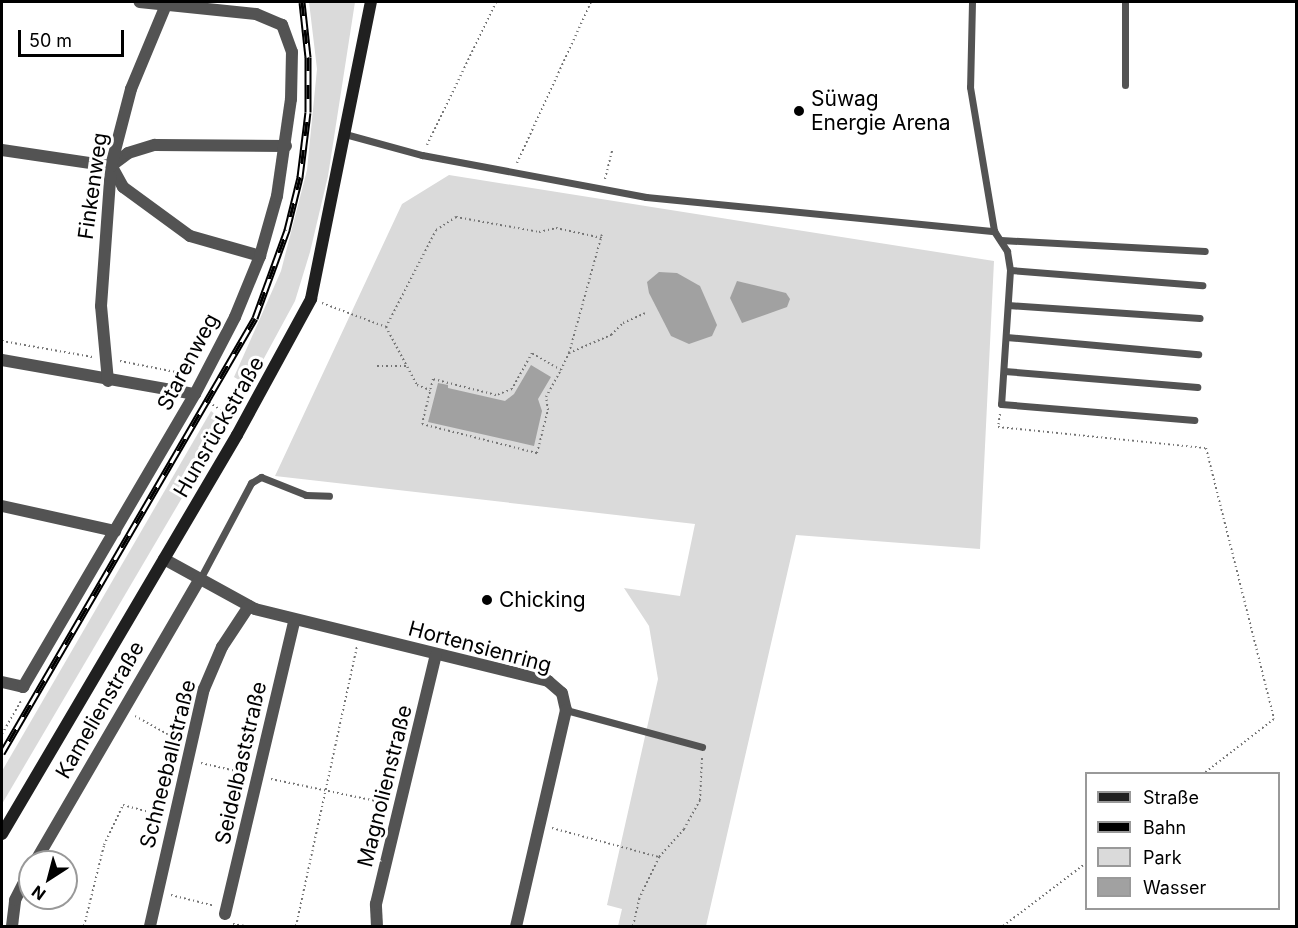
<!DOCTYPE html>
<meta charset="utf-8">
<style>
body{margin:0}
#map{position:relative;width:1298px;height:928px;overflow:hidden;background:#fff;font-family:Inter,sans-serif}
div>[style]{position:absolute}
.green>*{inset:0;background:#dadada}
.water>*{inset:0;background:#a1a1a1}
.path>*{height:2px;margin-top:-1px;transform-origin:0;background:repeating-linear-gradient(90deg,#757575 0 1.5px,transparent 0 4.5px)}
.lane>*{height:7px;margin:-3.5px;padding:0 3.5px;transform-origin:3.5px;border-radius:3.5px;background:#535353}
.street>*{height:12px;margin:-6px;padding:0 6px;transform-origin:6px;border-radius:6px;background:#535353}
.secondary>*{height:12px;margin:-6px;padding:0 6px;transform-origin:6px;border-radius:6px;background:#202020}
.rail>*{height:7px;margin-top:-3.5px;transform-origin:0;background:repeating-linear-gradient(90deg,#fff 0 14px,#000 0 28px);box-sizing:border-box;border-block:2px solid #000}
.dots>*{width:16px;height:16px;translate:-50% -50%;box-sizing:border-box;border:3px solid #fff;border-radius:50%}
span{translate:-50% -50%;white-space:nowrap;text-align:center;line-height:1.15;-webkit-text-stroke:6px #fff;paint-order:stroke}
.poi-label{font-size:21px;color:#000}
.left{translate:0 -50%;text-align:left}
.street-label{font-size:21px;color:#000}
.frame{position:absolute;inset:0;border:3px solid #000;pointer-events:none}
.legend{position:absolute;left:1085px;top:772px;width:195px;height:138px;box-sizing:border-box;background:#fff;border:2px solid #999;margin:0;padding:8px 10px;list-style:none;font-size:18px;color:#000}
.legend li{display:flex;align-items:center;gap:12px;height:30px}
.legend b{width:30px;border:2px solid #999}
.north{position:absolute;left:18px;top:850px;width:60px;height:60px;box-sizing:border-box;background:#fff;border:2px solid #999;border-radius:50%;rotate:216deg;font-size:16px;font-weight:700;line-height:24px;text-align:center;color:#000}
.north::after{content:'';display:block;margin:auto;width:21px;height:27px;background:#000;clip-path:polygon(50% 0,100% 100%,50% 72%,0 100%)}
.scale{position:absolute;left:18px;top:30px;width:106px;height:27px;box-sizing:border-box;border:3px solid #000;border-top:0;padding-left:8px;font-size:18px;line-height:21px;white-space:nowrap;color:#000;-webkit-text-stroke:4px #fff;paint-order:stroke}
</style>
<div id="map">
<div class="green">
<i style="clip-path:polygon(309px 2px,355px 2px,328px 176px,310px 252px,295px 301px,249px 386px,234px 377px,281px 271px,307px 170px,317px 69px)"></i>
<i style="clip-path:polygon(449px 175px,994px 261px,980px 549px,796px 535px,706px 926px,618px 926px,622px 909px,607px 905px,658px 679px,649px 626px,624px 588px,680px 596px,695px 524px,275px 476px,402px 204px)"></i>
<i style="clip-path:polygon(211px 411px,226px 423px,2px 804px,2px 771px)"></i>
</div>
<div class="water">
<i style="clip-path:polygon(659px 272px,677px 273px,700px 286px,717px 325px,712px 336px,689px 344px,671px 336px,649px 293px,647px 282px)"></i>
<i style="clip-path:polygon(737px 281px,786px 293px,790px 299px,787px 307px,742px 323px,730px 298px)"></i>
<i style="clip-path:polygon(531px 365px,551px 377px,538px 399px,542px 411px,534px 446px,428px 422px,438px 383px,448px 385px,448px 388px,505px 401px,514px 394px)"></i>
</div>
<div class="path">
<i style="left:427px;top:145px;width:159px;rotate:-64.2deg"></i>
<i style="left:517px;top:163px;width:177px;rotate:-65.3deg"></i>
<i style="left:605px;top:179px;width:30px;rotate:-76deg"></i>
<i style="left:322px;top:303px;width:68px;rotate:20.6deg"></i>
<i style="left:386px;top:327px;width:66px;rotate:61.9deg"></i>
<i style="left:417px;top:385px;width:14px;rotate:21deg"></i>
<i style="left:386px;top:327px;width:109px;rotate:-62.7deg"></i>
<i style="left:436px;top:230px;width:24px;rotate:-33deg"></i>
<i style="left:456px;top:217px;width:84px;rotate:10.2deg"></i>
<i style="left:539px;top:232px;width:17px;rotate:-13deg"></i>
<i style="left:556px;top:228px;width:47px;rotate:12.3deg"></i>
<i style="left:2px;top:341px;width:92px;rotate:10deg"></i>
<i style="left:569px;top:353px;width:46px;rotate:-23.2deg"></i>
<i style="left:611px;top:335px;width:17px;rotate:-45deg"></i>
<i style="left:623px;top:323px;width:24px;rotate:-24deg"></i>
<i style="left:120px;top:361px;width:72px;rotate:11.2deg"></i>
<i style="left:377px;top:366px;width:31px"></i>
<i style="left:561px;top:370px;width:34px;rotate:-150deg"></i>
<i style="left:532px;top:353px;width:41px;rotate:119.1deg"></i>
<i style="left:512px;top:389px;width:17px;rotate:159deg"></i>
<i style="left:496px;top:395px;width:65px;rotate:-165.7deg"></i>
<i style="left:433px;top:379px;width:46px;rotate:103.7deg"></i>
<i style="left:422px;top:424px;width:119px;rotate:14.2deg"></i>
<i style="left:537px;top:453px;width:44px;rotate:-75.7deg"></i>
<i style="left:548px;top:410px;width:13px;rotate:-99deg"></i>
<i style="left:546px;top:397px;width:31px;rotate:-61deg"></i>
<i style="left:561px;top:370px;width:19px;rotate:-65deg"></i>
<i style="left:569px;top:353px;width:123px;rotate:-74.5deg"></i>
<i style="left:205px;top:400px;width:28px;rotate:32deg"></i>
<i style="left:229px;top:415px;width:28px;rotate:-55deg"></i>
<i style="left:1000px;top:414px;width:13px;rotate:99deg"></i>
<i style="left:998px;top:427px;width:209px;rotate:5.8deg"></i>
<i style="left:1206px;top:448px;width:279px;rotate:75.9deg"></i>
<i style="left:1274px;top:719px;width:90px;rotate:142.2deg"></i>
<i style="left:135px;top:716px;width:51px;rotate:29.1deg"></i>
<i style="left:2px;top:734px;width:38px;rotate:-60deg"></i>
<i style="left:201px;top:763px;width:45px;rotate:12.8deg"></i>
<i style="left:271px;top:779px;width:117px;rotate:11.8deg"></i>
<i style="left:552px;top:828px;width:111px;rotate:15.2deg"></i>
<i style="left:171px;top:895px;width:45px;rotate:14deg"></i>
<i style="left:233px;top:924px;width:12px;rotate:9deg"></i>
<i style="left:84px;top:926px;width:83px;rotate:-76.1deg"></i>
<i style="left:104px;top:845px;width:44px;rotate:-64.6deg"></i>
<i style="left:123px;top:805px;width:39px;rotate:15deg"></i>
<i style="left:296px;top:926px;width:286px;rotate:-77.7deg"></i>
<i style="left:633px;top:926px;width:28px;rotate:-77deg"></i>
<i style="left:639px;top:899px;width:47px;rotate:-64.5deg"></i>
<i style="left:659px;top:857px;width:38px;rotate:-48deg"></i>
<i style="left:684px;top:829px;width:33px;rotate:-61deg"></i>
<i style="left:700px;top:800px;width:43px;rotate:-87.3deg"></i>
<i style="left:1003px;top:926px;width:104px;rotate:-37.2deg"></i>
</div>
<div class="lane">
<i style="left:972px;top:2px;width:85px;rotate:91.3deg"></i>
<i style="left:970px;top:87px;width:146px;rotate:80.5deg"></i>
<i style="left:994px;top:231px;width:24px;rotate:57deg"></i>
<i style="left:1007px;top:251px;width:19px;rotate:81deg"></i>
<i style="left:1010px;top:270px;width:134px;rotate:93.8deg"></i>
<i style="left:1001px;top:404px;width:194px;rotate:4.7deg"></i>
<i style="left:1125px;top:85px;width:83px;rotate:-90deg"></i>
<i style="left:345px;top:134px;width:80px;rotate:15.3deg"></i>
<i style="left:422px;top:155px;width:228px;rotate:10.6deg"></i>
<i style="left:646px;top:197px;width:350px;rotate:5.6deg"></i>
<i style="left:1001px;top:240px;width:204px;rotate:3.1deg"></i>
<i style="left:1010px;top:270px;width:193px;rotate:4.5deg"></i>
<i style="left:1008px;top:305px;width:192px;rotate:3.9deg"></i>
<i style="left:1006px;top:337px;width:193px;rotate:5.1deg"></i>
<i style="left:1004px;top:371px;width:194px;rotate:4.7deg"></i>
<i style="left:200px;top:579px;width:109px;rotate:-62deg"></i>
<i style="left:251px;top:483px;width:12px;rotate:-31deg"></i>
<i style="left:261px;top:477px;width:48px;rotate:21.8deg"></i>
<i style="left:306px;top:495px;width:23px;rotate:2deg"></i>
<i style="left:566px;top:710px;width:141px;rotate:15.2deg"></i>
</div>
<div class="street">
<i style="left:2px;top:150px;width:110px;rotate:8.4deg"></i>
<i style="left:111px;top:166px;width:21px;rotate:-37deg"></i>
<i style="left:128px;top:153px;width:28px;rotate:-17deg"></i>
<i style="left:155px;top:145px;width:131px;rotate:0.4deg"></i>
<i style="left:112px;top:167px;width:23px;rotate:61deg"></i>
<i style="left:123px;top:187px;width:83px;rotate:36.2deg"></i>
<i style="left:190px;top:236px;width:73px;rotate:15.9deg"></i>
<i style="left:2px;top:360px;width:196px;rotate:10deg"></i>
<i style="left:108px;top:381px;width:75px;rotate:-95.3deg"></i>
<i style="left:101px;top:306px;width:140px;rotate:-85.9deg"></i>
<i style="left:111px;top:166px;width:80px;rotate:-75.4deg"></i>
<i style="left:131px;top:89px;width:91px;rotate:-67.4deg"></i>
<i style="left:2px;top:506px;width:116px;rotate:12.5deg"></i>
<i style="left:164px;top:559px;width:104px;rotate:28.8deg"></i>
<i style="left:255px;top:609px;width:302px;rotate:13.8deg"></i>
<i style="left:548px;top:681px;width:18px;rotate:41deg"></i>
<i style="left:562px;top:693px;width:17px;rotate:77deg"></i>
<i style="left:566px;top:710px;width:222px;rotate:103deg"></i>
<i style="left:2px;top:682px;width:22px;rotate:13deg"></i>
<i style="left:23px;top:687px;width:340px;rotate:-59.6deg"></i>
<i style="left:195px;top:394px;width:87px;rotate:-62.5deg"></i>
<i style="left:235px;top:317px;width:66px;rotate:-67.7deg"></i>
<i style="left:260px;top:256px;width:62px;rotate:-74.2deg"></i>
<i style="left:277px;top:196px;width:98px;rotate:-81.8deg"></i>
<i style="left:291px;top:99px;width:47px;rotate:-88.8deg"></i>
<i style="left:292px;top:52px;width:29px;rotate:-110deg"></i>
<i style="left:282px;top:25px;width:28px;rotate:-157deg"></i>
<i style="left:256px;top:14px;width:117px;rotate:-174.1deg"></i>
<i style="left:35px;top:862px;width:328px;rotate:-59.8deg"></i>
<i style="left:225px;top:914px;width:301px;rotate:-76.7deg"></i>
<i style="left:12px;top:926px;width:26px;rotate:-83deg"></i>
<i style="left:15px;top:900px;width:34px;rotate:-63deg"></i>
<i style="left:150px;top:926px;width:243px;rotate:-77.2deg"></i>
<i style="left:204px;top:689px;width:46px;rotate:-66.8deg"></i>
<i style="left:222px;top:647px;width:49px;rotate:-56.6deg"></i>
<i style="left:377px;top:926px;width:22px;rotate:-93deg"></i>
<i style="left:376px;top:904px;width:256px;rotate:-76.5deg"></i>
</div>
<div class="secondary">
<i style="left:2px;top:834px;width:463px;rotate:-59.5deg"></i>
<i style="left:237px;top:435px;width:155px;rotate:-61.4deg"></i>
<i style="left:311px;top:299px;width:303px;rotate:-78.6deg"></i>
</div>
<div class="rail">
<i style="left:2px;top:753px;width:503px;rotate:-59.82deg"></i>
<i style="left:255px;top:318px;width:94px;rotate:-70deg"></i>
<i style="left:287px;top:230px;width:55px;rotate:-76.2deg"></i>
<i style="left:300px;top:177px;width:65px;rotate:-83deg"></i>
<i style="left:308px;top:112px;width:55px;rotate:-90deg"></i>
<i style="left:308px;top:57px;width:55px;rotate:-96.2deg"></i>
</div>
<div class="dots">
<i style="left:799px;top:111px;background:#000"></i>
<i style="left:487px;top:600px;background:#000"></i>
</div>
<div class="poi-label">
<span class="left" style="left:811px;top:111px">Süwag<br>Energie Arena</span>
<span class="left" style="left:499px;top:600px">Chicking</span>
</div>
<div class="street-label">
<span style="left:93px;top:186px;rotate:-82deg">Finkenweg</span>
<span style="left:188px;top:362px;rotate:-62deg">Starenweg</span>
<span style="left:219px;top:427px;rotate:-60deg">Hunsrückstraße</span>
<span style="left:480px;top:647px;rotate:15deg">Hortensienring</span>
<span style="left:100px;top:710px;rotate:-60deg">Kamelienstraße</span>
<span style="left:241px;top:763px;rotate:-77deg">Seidelbaststraße</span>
<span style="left:168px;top:764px;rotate:-76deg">Schneeballstraße</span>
<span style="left:385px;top:786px;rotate:-76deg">Magnolienstraße</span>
</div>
<div class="frame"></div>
<ul class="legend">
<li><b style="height:8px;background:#202020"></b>Straße</li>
<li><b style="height:8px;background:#000"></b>Bahn</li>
<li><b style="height:16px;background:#dadada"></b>Park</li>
<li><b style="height:16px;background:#a1a1a1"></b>Wasser</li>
</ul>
<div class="north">N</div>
<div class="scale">50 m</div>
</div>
